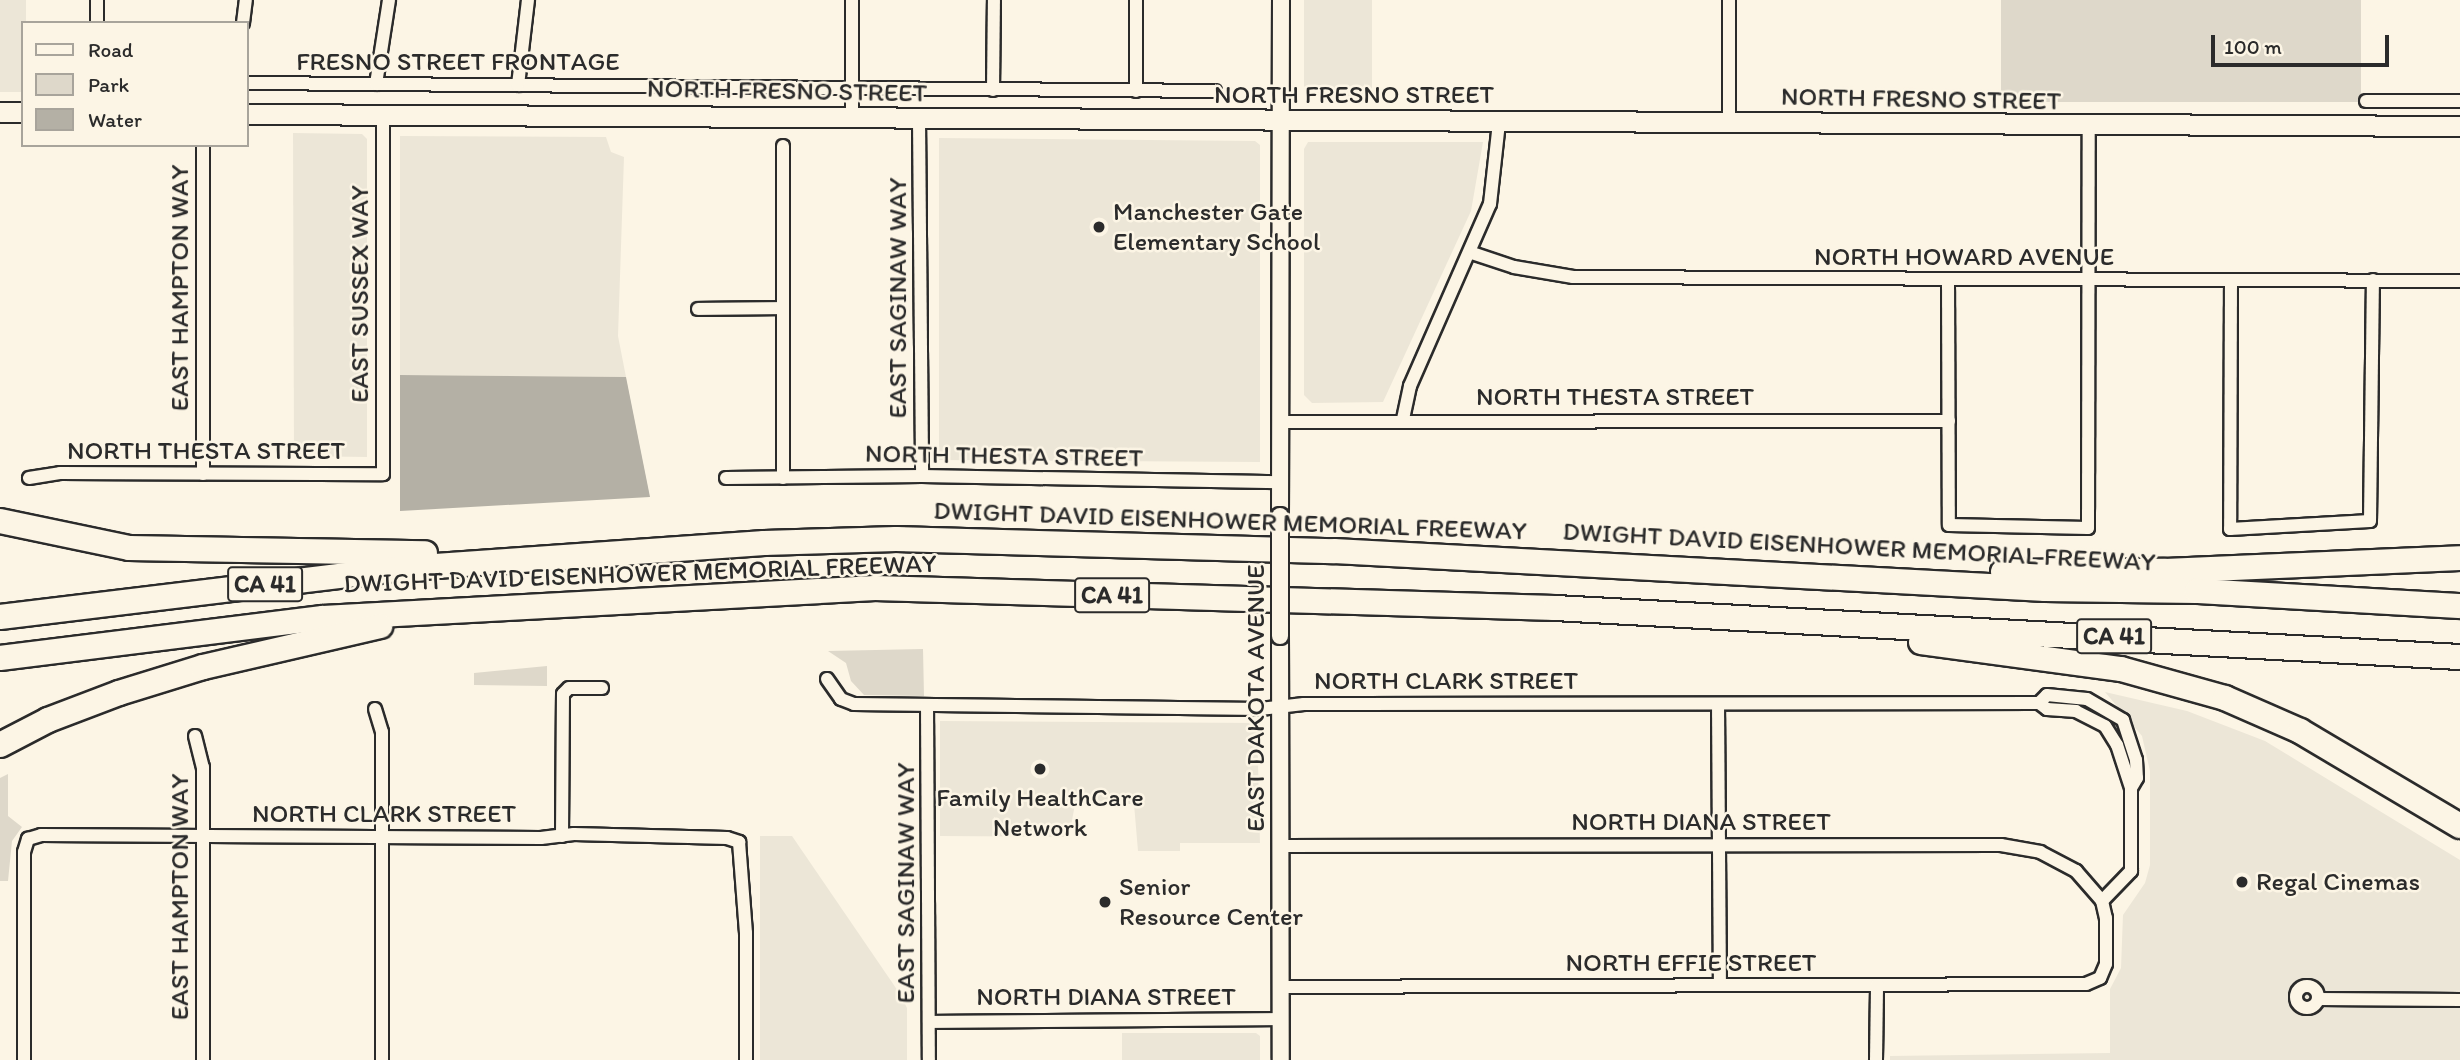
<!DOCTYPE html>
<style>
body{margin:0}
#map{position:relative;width:2460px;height:1060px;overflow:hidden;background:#fcf5e5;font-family:Itim,sans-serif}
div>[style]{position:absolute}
.built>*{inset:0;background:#ece6d7;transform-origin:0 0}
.green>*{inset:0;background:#ded8ca;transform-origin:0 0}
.water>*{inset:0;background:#b4b0a5}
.roads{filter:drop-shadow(2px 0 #2b2b2b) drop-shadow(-2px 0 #2b2b2b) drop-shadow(0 2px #2b2b2b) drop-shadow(0 -2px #2b2b2b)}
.minor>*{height:12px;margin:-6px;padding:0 6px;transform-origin:6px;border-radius:6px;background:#fcf5e5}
.minor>.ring{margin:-6px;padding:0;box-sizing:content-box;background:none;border:12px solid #fcf5e5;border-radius:50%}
.tertiary>*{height:16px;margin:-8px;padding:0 8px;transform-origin:8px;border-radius:8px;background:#fcf5e5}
.secondary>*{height:19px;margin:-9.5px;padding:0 9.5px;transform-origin:9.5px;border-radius:9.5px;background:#fcf5e5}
.motorway>*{height:24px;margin:-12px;padding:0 12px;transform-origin:12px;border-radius:12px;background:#fcf5e5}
.bridges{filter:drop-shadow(2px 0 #2b2b2b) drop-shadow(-2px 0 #2b2b2b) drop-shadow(0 2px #2b2b2b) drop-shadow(0 -2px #2b2b2b)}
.tertiary-bridge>*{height:16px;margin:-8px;padding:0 8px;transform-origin:8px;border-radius:8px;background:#fcf5e5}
.dots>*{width:19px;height:19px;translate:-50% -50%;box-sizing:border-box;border:4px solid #fcf5e5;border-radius:50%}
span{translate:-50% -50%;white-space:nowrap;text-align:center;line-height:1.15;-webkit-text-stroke:5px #fcf5e5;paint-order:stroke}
.shield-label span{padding:2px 5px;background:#fcf5e5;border:2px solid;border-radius:5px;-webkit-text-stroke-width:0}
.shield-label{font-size:24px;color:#2b2b2b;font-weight:700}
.street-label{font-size:26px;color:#2b2b2b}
.poi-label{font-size:26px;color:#2b2b2b}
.left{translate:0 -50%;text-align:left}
.legend{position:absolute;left:21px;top:21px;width:228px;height:126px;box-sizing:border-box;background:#fcf5e5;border:2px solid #a8a49b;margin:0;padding:9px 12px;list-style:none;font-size:21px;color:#2b2b2b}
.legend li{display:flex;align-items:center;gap:14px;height:35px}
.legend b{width:35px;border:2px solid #a8a49b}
.scale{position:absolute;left:2211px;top:35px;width:178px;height:32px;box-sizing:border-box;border:4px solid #2b2b2b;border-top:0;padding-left:9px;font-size:21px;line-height:24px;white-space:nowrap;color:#2b2b2b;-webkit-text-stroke:5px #fcf5e5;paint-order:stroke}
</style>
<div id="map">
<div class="built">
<i style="left:0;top:0;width:26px;height:92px"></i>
<i style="clip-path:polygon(1304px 0,1372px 0,1372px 98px,1315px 97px,1304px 86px)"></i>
<i style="clip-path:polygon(293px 133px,362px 134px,367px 139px,367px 457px,294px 456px)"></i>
<i style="clip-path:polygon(400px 136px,606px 137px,611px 152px,624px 157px,618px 336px,626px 377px,400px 375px)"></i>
<i style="clip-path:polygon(939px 138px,1255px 141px,1260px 145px,1260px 462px,939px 460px)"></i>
<i style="clip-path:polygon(1308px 142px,1483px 142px,1471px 211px,1383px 402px,1312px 403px,1304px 395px,1304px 149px)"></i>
<i style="clip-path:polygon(2105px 692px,2187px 711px,2265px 741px,2460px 860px,2460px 1060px,1890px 1060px,1890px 1056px,2110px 1053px,2110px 989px,2121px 968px,2123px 915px,2145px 883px,2150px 865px,2150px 771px,2142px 736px)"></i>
<i style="clip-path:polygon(940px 721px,1257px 723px,1260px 843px,1180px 843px,1180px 851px,1138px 851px,1134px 804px,1075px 804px,1069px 837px,940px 836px)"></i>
<i style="clip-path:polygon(760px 836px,792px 836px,900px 994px,907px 1008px,907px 1060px,760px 1060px)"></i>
<i style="clip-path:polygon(1122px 1033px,1256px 1033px,1260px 1036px,1260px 1060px,1122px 1060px)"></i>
</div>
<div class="green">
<i style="left:2001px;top:0;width:360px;height:102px"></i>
<i style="clip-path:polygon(923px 649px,924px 696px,864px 695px,851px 681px,846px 663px,828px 651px)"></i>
<i style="clip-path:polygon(547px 666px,547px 686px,474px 685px,474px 673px)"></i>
<i style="clip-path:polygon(8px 774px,8px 816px,22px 827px,12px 841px,8px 881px,0 881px,0 778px)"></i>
</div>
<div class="water">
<i style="clip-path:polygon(400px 375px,626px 377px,650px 497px,400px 511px)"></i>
</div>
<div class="roads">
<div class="minor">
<i style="left:1729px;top:0;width:123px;rotate:90deg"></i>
<i style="left:97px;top:23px;width:23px;rotate:-90deg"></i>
<i style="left:243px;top:23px;width:23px;rotate:-83deg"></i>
<i style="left:247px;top:83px;width:968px;rotate:0.47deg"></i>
<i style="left:376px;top:84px;width:85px;rotate:-81.2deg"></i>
<i style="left:518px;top:85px;width:86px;rotate:-83.3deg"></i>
<i style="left:993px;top:90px;width:90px;rotate:-89.4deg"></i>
<i style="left:1136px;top:91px;width:91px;rotate:-90deg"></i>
<i style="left:2366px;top:101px;width:94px"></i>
<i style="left:852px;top:119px;width:119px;rotate:-90deg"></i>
<i style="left:919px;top:119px;width:357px;rotate:89.5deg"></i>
<i style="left:203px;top:145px;width:329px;rotate:90deg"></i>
<i style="left:1472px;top:253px;width:44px;rotate:18.4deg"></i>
<i style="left:1514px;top:267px;width:60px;rotate:9.6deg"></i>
<i style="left:1573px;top:277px;width:887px;rotate:0.26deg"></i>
<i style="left:1948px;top:280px;width:245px;rotate:89.8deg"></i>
<i style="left:1949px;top:525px;width:139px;rotate:1.2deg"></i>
<i style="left:2088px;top:528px;width:401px;rotate:-89.9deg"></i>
<i style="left:2231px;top:280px;width:249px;rotate:90.2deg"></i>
<i style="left:2230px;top:529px;width:140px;rotate:-3.3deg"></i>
<i style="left:2370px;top:521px;width:241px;rotate:-89.3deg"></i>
<i style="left:698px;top:309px;width:84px;rotate:-0.7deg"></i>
<i style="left:1403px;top:419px;width:34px;rotate:-78deg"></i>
<i style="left:1410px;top:386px;width:199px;rotate:-66.3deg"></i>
<i style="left:1490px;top:204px;width:82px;rotate:-83.7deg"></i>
<i style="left:1280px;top:422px;width:669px;rotate:-0.09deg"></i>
<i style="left:29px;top:478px;width:31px;rotate:-9deg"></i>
<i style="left:60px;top:473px;width:323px;rotate:0.2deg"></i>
<i style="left:383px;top:474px;width:360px;rotate:-90deg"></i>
<i style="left:726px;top:478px;width:196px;rotate:-0.6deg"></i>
<i style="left:922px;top:476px;width:359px;rotate:1deg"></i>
<i style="left:783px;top:478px;width:332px;rotate:-90deg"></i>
<i style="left:827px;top:679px;width:24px;rotate:55deg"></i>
<i style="left:841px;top:699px;width:14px;rotate:21deg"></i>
<i style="left:854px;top:704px;width:406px;rotate:0.7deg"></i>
<i style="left:1260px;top:709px;width:44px;rotate:-6.5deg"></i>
<i style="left:1304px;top:704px;width:735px;rotate:-0.08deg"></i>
<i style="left:2047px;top:695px;width:40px;rotate:5.7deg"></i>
<i style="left:2087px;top:699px;width:42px;rotate:30.3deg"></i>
<i style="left:2123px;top:720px;width:42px;rotate:72deg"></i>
<i style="left:2136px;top:760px;width:18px;rotate:87deg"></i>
<i style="left:2137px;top:778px;width:12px;rotate:121deg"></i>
<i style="left:2131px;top:788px;width:45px;rotate:-108deg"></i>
<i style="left:2117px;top:745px;width:22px;rotate:-122deg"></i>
<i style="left:2105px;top:726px;width:33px;rotate:-153deg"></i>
<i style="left:2076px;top:711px;width:29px;rotate:-176deg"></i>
<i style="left:2047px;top:709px;width:10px;rotate:-143deg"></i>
<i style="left:2039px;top:703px;width:11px;rotate:-45deg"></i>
<i style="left:1718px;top:704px;width:281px;rotate:89.6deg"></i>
<i style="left:927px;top:705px;width:355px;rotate:89.7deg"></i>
<i style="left:375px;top:709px;width:24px;rotate:73deg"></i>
<i style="left:382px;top:732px;width:328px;rotate:90deg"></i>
<i style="left:195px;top:736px;width:32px;rotate:76deg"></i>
<i style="left:203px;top:767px;width:293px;rotate:90deg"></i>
<i style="left:562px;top:836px;width:142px;rotate:-89.6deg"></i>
<i style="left:563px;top:694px;width:8px;rotate:-45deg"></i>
<i style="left:569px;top:688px;width:33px"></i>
<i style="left:1281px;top:846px;width:720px;rotate:-0.08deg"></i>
<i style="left:2001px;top:845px;width:40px;rotate:10deg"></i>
<i style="left:2040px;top:852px;width:41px;rotate:27.8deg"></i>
<i style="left:2076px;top:871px;width:40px;rotate:49deg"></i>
<i style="left:2102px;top:901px;width:17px;rotate:77deg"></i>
<i style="left:2106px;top:918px;width:46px;rotate:90deg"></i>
<i style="left:2106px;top:964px;width:15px;rotate:113deg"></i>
<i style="left:2100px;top:978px;width:15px;rotate:157deg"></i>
<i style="left:2086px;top:984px;width:805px;rotate:179.79deg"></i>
<i style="left:2102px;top:901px;width:42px;rotate:-46deg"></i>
<i style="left:2131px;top:871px;width:83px;rotate:-90deg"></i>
<i class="ring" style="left:2296px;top:986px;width:10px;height:10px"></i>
<i style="left:2318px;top:999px;width:142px;rotate:0.4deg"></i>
<i style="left:930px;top:1022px;width:351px;rotate:-0.5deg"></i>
<i style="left:24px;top:1060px;width:208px;rotate:-90deg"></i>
<i style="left:24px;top:852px;width:14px;rotate:-73deg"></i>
<i style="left:28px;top:839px;width:14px;rotate:-17deg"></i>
<i style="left:41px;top:835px;width:500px;rotate:0.34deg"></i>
<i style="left:541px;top:838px;width:33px;rotate:-7deg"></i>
<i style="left:574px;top:834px;width:153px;rotate:1.5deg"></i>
<i style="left:727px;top:838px;width:13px;rotate:18deg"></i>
<i style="left:739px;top:842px;width:91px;rotate:85.6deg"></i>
<i style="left:746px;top:933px;width:127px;rotate:90deg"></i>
<i style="left:1876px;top:1060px;width:75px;rotate:-89.2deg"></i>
</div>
<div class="tertiary">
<i style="left:1280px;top:516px;width:516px;rotate:-89.89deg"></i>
<i style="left:1280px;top:636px;width:424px;rotate:89.9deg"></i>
</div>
<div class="secondary">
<i style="left:0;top:112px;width:23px"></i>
<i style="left:247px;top:114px;width:2213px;rotate:0.31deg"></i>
</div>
<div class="motorway">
<i style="left:0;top:521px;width:132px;rotate:11.8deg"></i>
<i style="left:129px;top:548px;width:296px;rotate:1deg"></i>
<i style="left:2003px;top:572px;width:162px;rotate:-0.4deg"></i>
<i style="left:2165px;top:571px;width:295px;rotate:-2.5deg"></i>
<i style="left:0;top:617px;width:410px;rotate:-6.9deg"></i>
<i style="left:407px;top:568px;width:358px;rotate:-4deg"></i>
<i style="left:764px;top:543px;width:132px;rotate:-1.7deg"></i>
<i style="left:896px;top:539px;width:438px;rotate:1.6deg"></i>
<i style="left:1334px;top:551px;width:712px;rotate:3.06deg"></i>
<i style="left:2045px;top:589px;width:152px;rotate:0.8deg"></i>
<i style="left:2197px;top:591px;width:263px;rotate:3.3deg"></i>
<i style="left:1921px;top:642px;width:202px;rotate:7.7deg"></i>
<i style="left:2121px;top:669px;width:108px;rotate:15.6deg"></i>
<i style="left:2225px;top:698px;width:82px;rotate:23.7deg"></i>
<i style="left:2300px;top:731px;width:186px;rotate:30.7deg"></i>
<i style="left:0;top:658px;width:325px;rotate:-7.1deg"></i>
<i style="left:323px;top:618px;width:553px;rotate:-3.11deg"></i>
<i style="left:875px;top:588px;width:680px;rotate:1.68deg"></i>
<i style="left:1555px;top:608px;width:906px;rotate:3.1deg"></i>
<i style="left:0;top:745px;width:54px;rotate:-27.5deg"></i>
<i style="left:48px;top:720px;width:76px;rotate:-20.8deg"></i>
<i style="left:119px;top:693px;width:88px;rotate:-17.2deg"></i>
<i style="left:203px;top:667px;width:182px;rotate:-13deg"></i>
</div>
</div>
<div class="bridges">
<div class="tertiary-bridge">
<i style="left:1280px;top:636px;width:120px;rotate:-90deg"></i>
</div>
</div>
<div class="dots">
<i style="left:1099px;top:227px;background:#2b2b2b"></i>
<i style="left:1040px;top:769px;background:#2b2b2b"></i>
<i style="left:2242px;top:882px;background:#2b2b2b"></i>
<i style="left:1105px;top:902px;background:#2b2b2b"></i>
</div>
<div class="shield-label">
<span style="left:265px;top:584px">CA 41</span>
<span style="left:1112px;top:595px">CA 41</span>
<span style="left:2114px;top:636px">CA 41</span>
</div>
<div class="street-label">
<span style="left:458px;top:62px">FRESNO STREET FRONTAGE</span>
<span style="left:787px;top:91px;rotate:1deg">NORTH FRESNO STREET</span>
<span style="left:1354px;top:95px">NORTH FRESNO STREET</span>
<span style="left:1921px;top:99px;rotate:1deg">NORTH FRESNO STREET</span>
<span style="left:1964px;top:257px">NORTH HOWARD AVENUE</span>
<span style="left:180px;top:288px;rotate:-90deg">EAST HAMPTON WAY</span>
<span style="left:360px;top:294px;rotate:-90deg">EAST SUSSEX WAY</span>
<span style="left:898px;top:298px;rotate:-90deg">EAST SAGINAW WAY</span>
<span style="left:1615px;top:397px">NORTH THESTA STREET</span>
<span style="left:206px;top:451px">NORTH THESTA STREET</span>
<span style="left:1004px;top:456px;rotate:1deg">NORTH THESTA STREET</span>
<span style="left:1230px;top:521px;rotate:2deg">DWIGHT DAVID EISENHOWER MEMORIAL FREEWAY</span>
<span style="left:1859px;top:547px;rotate:3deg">DWIGHT DAVID EISENHOWER MEMORIAL FREEWAY</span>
<span style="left:640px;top:574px;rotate:-2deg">DWIGHT DAVID EISENHOWER MEMORIAL FREEWAY</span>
<span style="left:1446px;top:681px">NORTH CLARK STREET</span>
<span style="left:1256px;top:698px;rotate:-90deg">EAST DAKOTA AVENUE</span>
<span style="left:384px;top:814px">NORTH CLARK STREET</span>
<span style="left:1701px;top:822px">NORTH DIANA STREET</span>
<span style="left:906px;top:883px;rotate:-90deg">EAST SAGINAW WAY</span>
<span style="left:180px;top:897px;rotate:-90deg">EAST HAMPTON WAY</span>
<span style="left:1691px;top:963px">NORTH EFFIE STREET</span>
<span style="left:1106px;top:997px">NORTH DIANA STREET</span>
</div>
<div class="poi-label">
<span class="left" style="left:1113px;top:227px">Manchester Gate<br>Elementary School</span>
<span style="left:1040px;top:813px">Family HealthCare<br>Network</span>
<span class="left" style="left:2256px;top:882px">Regal Cinemas</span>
<span class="left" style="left:1119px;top:902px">Senior<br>Resource Center</span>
</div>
<ul class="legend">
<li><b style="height:9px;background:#fcf5e5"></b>Road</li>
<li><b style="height:19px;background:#ded8ca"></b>Park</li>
<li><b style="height:19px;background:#b4b0a5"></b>Water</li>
</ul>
<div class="scale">100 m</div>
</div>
